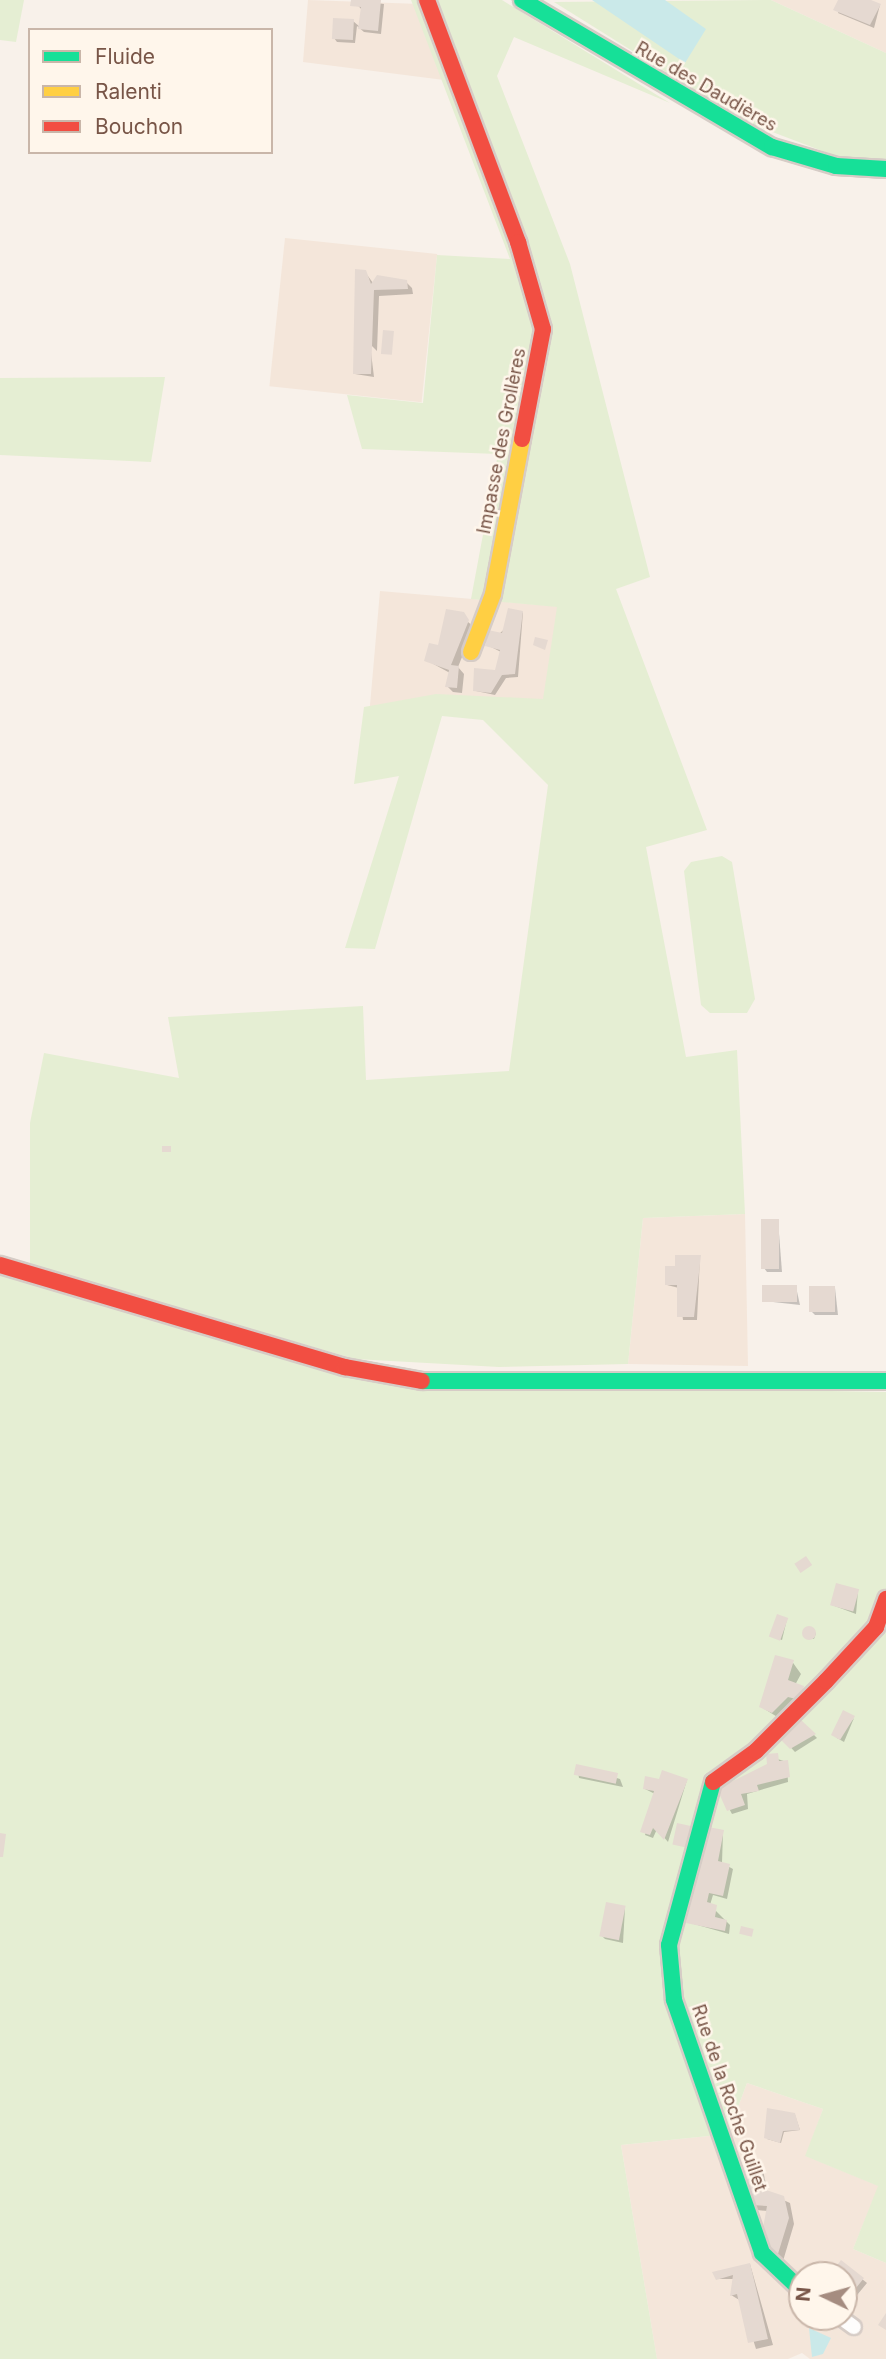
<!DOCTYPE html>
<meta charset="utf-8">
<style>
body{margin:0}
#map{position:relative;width:886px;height:2359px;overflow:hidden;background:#f8f1ea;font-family:Inter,sans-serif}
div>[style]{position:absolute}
.residential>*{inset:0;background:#f4e6da;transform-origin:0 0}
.green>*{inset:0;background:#e5eed3}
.water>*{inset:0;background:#cae9e9}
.shadow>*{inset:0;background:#0003}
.building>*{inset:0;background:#e5d9d1;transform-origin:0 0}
.round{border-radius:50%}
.roads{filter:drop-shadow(2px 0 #d6ccc6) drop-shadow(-2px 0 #d6ccc6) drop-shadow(0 2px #d6ccc6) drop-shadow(0 -2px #d6ccc6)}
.street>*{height:14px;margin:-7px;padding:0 7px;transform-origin:7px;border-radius:7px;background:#fefdfc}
.fast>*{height:16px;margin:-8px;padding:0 8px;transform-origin:8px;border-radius:8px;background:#16e098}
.slow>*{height:16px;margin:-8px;padding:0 8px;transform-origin:8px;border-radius:8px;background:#ffcf43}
.jam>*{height:16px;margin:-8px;padding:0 8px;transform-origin:8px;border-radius:8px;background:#f24e42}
span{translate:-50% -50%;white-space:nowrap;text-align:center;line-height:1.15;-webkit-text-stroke:5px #fff6eb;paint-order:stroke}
.street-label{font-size:18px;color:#785547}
.legend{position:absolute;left:28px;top:28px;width:245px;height:126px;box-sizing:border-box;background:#fff6eb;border:2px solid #c9b6a9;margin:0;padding:9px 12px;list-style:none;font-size:21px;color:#785547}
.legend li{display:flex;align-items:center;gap:14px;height:35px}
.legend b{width:35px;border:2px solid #c9b6a9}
.north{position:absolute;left:788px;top:2261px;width:70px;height:70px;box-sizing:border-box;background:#fff6eb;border:2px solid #c9b6a9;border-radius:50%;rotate:275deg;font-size:19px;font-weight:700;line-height:28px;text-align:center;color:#785547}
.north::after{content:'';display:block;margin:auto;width:24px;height:32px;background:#a58c80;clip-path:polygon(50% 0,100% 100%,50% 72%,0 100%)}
</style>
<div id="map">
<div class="residential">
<i style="clip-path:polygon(308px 0,420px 4px,444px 80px,303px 62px)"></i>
<i style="clip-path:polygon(771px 0,886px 0,886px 53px)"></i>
<i style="left:285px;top:238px;width:153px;height:149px;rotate:6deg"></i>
<i style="left:380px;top:591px;width:179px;height:117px;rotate:5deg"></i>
<i style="clip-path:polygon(745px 1214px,748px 1366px,628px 1364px,643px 1218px)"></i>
<i style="clip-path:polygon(evenodd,747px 2083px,823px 2109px,806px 2156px,879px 2186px,853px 2249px,886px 2263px,886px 2359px,810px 2359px,802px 2353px,788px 2359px,657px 2359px,621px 2145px,728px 2134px,747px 2083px,802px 2275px,844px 2275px,844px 2317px,802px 2317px,802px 2275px)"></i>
</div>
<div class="green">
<i style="clip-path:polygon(0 0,24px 0,16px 42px,0 40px)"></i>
<i style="clip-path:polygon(411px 0,502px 0,670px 103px,514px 37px,497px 76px,570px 264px,650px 577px,616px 589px,707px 830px,646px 847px,686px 1057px,737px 1050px,745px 1214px,643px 1218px,628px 1364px,499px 1367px,355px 1359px,30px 1266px,30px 1123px,44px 1053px,179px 1078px,168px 1017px,363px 1006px,366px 1080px,509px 1071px,548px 785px,483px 720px,442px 716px,375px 949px,345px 948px,399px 776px,354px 784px,364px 707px,436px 694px,543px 699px,557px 607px,471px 599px,498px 454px,362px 449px,347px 395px,423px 403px,437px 255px,510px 259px)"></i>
<i style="clip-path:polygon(771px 0,886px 53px,886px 159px,838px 157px,746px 122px,554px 2px)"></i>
<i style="clip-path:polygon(165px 377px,151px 462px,0 455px,0 378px)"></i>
<i style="clip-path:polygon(722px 856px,732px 862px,755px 999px,747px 1013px,710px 1013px,701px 1005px,684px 871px,691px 862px)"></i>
<i style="clip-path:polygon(0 1265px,438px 1384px,886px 1392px,886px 2263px,853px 2249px,878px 2186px,805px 2156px,823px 2109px,747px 2083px,728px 2134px,621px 2145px,657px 2359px,0 2359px)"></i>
</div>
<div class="water">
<i style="clip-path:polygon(592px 0,665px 0,706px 29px,685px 63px)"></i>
<i style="clip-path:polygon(809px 2328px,831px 2338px,823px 2354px,812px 2357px)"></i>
</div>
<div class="shadow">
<i style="clip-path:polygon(353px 0,384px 4px,381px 34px,364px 32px,357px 26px,355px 43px,337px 42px,334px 38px,353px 21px,360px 27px,362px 10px)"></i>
<i style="clip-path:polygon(844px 0,880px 5px,874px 28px,838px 13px)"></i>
<i style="clip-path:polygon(365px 272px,373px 283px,406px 282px,412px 288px,413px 294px,379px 296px,377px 351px,370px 344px,374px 377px,355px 374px)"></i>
<i style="clip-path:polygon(523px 612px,518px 677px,506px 678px,495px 695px,476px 691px,496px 672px,501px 652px,487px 645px)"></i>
<i style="clip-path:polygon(468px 622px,474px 627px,458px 667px,464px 674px,462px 693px,453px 692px,447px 686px,450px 673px,426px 660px)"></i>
<i style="clip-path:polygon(778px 1220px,782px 1272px,767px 1272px,764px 1268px)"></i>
<i style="clip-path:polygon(700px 1257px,697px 1320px,683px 1320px,679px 1288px,667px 1285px,677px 1267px)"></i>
<i style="clip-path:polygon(796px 1287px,800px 1305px,764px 1301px)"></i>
<i style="clip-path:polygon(835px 1288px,838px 1315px,815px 1315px,811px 1311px)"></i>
<i style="clip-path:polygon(858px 1591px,856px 1614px,832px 1605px)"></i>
<i style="clip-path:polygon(787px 1619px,782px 1640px,773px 1637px)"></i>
<i style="clip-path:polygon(805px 1629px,816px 1633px,814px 1639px,804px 1636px)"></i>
<i style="clip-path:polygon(791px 1660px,801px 1674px,795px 1685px,809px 1693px,779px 1718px,761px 1707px)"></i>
<i style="clip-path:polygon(854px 1718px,844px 1742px,837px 1738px)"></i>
<i style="clip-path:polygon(800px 1721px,817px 1738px,795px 1752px,782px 1738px)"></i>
<i style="clip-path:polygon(768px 1756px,787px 1762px,788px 1782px,747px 1794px,748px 1809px,732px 1814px,719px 1790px,769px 1765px)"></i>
<i style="clip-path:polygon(577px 1766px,620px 1779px,623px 1787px,579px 1778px)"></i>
<i style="clip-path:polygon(687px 1780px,668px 1842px,657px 1829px,653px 1838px,645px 1835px,655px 1794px,645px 1789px)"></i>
<i style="clip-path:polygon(723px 1832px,722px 1863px,733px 1869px,727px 1899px,713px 1895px,710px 1905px,730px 1925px,729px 1934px,687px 1922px)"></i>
<i style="clip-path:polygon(625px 1908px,623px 1943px,605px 1939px,601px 1935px)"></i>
<i style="clip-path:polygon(768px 2110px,795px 2115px,800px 2130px,784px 2132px,781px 2143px,767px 2139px)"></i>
<i style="clip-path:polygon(762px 2166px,768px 2193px,790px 2203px,794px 2224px,783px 2261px,763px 2239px,768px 2211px,757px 2210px,739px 2167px)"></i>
<i style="clip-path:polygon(842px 2263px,867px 2283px,848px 2306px,844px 2275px,832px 2275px)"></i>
<i style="clip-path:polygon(750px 2264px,773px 2345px,756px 2349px,741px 2301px,731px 2295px,736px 2279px,718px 2279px)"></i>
</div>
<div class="building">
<i style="clip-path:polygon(351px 0,381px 0,378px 31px,358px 29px,361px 7px,350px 6px)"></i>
<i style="clip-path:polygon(838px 0,871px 0,881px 4px,870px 25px,833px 10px)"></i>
<i style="left:333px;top:18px;width:21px;height:21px;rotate:3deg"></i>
<i style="clip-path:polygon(355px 269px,366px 270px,371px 284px,377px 275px,407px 280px,408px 289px,374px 290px,371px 374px,353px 374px)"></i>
<i style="left:383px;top:330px;width:11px;height:24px;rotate:5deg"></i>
<i style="clip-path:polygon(508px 608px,523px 611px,515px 674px,502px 675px,491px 693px,473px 691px,474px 668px,495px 670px,500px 650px,485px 646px,488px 630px,502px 633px)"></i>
<i style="clip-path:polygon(446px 609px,464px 612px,469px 620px,451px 665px,459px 666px,457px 688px,445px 687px,449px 670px,424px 661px,429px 643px,438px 645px)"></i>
<i style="clip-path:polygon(535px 637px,548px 640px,545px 650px,533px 645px)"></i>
<i style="left:162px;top:1146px;width:9px;height:6px"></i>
<i style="left:761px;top:1219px;width:18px;height:50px"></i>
<i style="clip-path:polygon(675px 1255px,701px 1255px,694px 1317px,677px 1317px,677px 1285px,665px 1285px,665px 1266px,675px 1266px)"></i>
<i style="left:797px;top:1285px;width:17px;height:35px;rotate:90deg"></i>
<i style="left:809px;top:1286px;width:26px;height:26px"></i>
<i style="left:806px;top:1556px;width:11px;height:14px;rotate:56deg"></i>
<i style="left:836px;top:1583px;width:24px;height:23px;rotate:15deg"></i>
<i style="left:777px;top:1614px;width:12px;height:24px;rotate:20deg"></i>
<i class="round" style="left:802px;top:1626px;width:14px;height:14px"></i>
<i style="clip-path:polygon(775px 1655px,794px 1660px,788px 1680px,804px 1686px,800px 1700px,788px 1697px,772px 1713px,759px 1707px)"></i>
<i style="clip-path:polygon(843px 1710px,855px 1716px,840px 1740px,831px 1735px)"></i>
<i style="clip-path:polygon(800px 1719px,816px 1734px,790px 1749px,779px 1738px)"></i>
<i style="clip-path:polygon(778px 1753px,779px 1761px,788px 1760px,790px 1777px,757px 1785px,759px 1791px,741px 1794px,745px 1805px,727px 1811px,717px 1789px,767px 1764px,766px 1754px)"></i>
<i style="left:576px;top:1764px;width:43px;height:11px;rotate:12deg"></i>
<i style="clip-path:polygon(662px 1770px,688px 1779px,664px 1840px,653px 1828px,650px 1835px,640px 1832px,654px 1791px,643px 1789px,645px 1776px,659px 1779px)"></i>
<i style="left:677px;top:1823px;width:14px;height:22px;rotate:12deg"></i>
<i style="clip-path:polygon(703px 1826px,724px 1830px,718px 1861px,730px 1864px,723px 1896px,709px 1893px,707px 1902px,717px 1905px,715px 1917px,727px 1920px,725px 1931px,686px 1923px)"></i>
<i style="clip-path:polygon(0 1833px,6px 1834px,3px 1857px,0 1857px)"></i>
<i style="left:606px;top:1902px;width:20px;height:35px;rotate:11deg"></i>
<i style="left:741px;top:1926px;width:13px;height:8px;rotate:13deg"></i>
<i style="clip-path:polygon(767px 2108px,795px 2113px,800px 2130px,783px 2131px,780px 2143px,764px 2138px)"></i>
<i style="clip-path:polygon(737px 2165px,762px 2165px,763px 2189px,784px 2196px,789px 2218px,777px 2257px,761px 2239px,767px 2206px,752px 2205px)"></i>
<i style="clip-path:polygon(841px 2260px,864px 2278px,844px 2303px,844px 2275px,830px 2275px)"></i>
<i style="clip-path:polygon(750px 2263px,768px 2339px,748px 2343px,737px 2294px,730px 2296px,733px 2275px,716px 2280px,712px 2272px)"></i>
<i style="clip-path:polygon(886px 2313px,886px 2330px,878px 2325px)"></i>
</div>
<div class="roads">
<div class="street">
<i style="left:840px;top:2317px;width:17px;rotate:36deg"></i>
</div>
<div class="fast">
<i style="left:522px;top:0;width:290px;rotate:30.5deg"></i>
<i style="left:772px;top:147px;width:67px;rotate:16.5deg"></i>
<i style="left:836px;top:166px;width:50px;rotate:3.4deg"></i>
<i style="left:422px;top:1381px;width:464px"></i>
<i style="left:713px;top:1782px;width:169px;rotate:105.1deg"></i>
<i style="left:669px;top:1945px;width:55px;rotate:84.8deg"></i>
<i style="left:674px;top:2000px;width:268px;rotate:70.8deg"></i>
<i style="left:762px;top:2253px;width:55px;rotate:43.5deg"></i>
</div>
<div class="slow">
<i style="left:471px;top:652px;width:62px;rotate:-69.2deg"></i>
<i style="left:493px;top:594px;width:158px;rotate:-79.4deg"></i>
</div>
<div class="jam">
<i style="left:427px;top:0;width:259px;rotate:69.4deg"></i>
<i style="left:518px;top:242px;width:91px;rotate:74deg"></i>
<i style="left:543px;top:329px;width:112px;rotate:100.8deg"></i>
<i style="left:0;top:1265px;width:360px;rotate:16.5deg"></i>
<i style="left:345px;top:1367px;width:78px;rotate:10.3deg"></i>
<i style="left:713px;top:1782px;width:53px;rotate:-35.8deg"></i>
<i style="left:756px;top:1751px;width:99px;rotate:-45deg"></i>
<i style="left:826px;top:1681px;width:74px;rotate:-47.2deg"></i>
<i style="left:876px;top:1627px;width:30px;rotate:-70deg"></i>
</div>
</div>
<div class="street-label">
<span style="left:706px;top:87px;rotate:30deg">Rue des Daudières</span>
<span style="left:502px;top:441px;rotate:-79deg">Impasse des Grollères</span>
<span style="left:729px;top:2098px;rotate:71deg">Rue de la Roche Guillet</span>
</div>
<ul class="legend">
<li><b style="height:9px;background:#16e098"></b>Fluide</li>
<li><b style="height:9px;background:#ffcf43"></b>Ralenti</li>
<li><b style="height:9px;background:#f24e42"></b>Bouchon</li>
</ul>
<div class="north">N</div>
</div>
